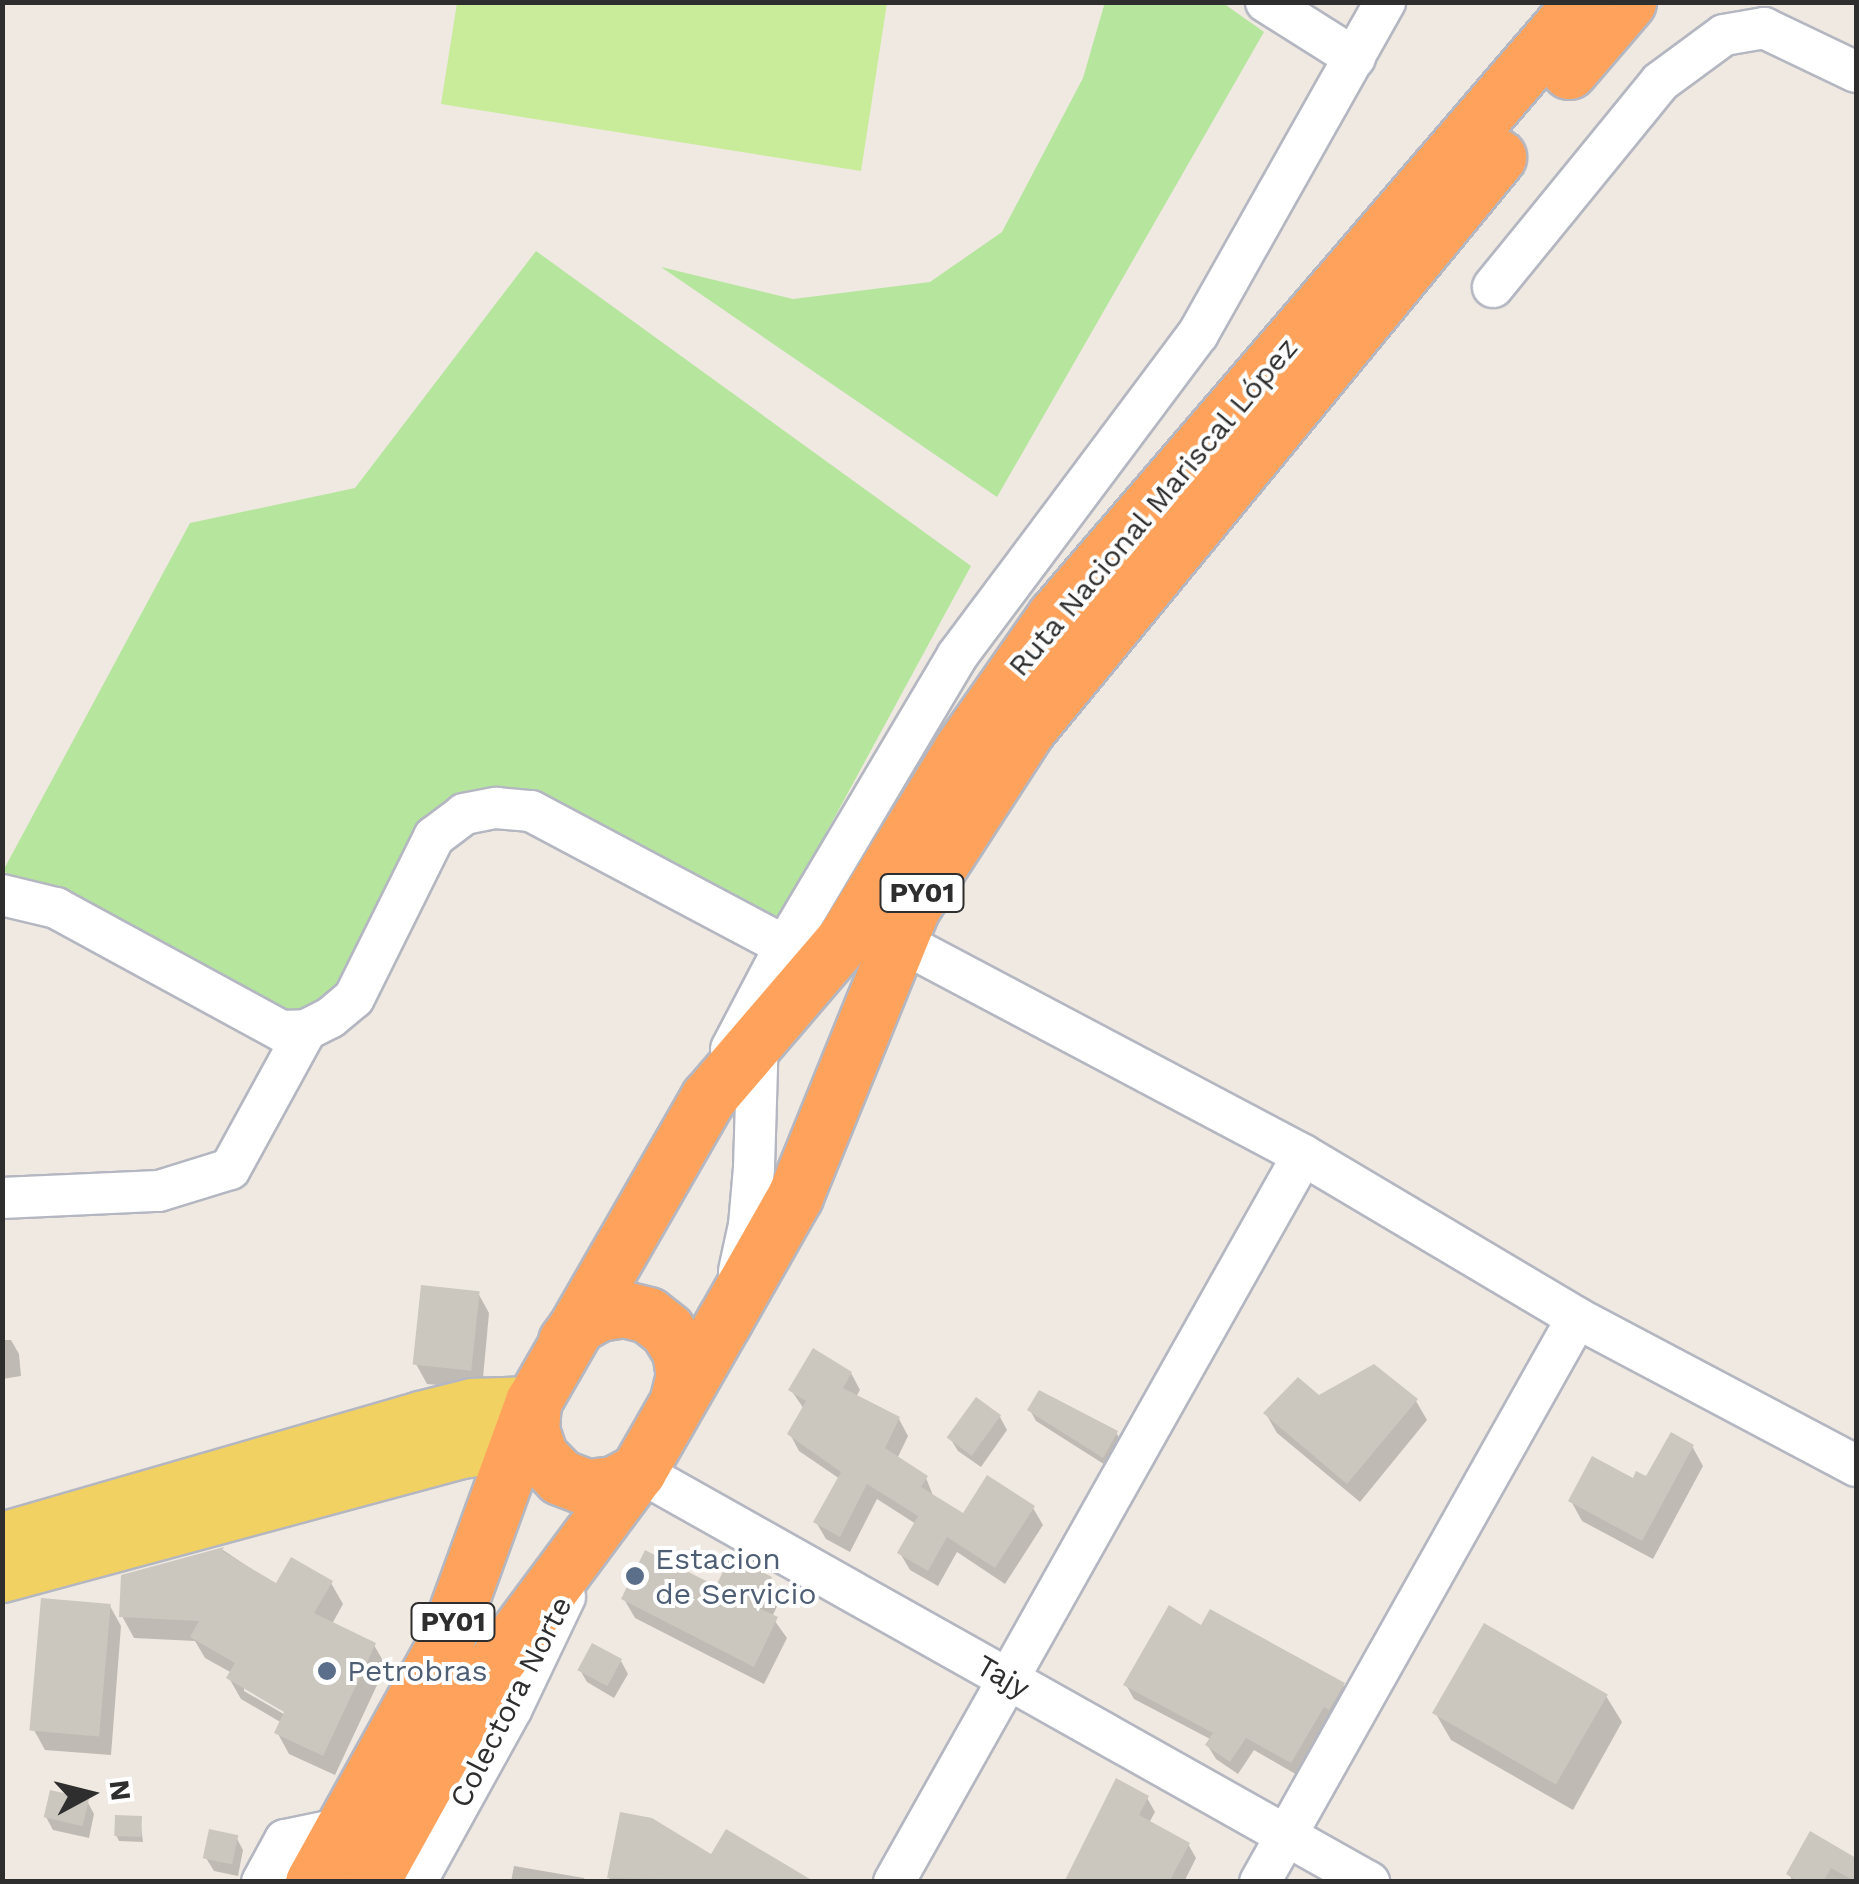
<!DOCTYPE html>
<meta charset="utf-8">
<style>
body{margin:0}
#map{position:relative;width:1859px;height:1884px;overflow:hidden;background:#efe9e1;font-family:"Work Sans",sans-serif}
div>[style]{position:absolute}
.green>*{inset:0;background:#b6e59e}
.pitch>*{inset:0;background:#c9ec9a}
.shadow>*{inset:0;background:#0003}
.building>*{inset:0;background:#cbc7bf;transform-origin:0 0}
.roads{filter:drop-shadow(2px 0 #b4b7c1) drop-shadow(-2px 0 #b4b7c1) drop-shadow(0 2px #b4b7c1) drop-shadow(0 -2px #b4b7c1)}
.minor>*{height:40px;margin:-20px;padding:0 20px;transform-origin:20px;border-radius:20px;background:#fff}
.major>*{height:50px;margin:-25px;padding:0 25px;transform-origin:25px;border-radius:25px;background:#f2d163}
.highway>*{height:55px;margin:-27.5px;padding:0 27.5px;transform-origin:27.5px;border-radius:27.5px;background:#ffa35c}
.dots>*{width:28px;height:28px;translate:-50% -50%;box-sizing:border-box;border:5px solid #fff;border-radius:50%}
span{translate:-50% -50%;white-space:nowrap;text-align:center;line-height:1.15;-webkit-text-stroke:8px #fff;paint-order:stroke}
.shield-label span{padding:2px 8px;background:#fff;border:2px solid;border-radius:8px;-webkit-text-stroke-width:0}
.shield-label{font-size:28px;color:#2e2e2e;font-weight:700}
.street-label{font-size:30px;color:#2e2e2e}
.service-label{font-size:30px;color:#4e5e75}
.left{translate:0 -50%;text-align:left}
.frame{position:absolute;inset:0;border:5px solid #2e2e2e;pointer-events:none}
.north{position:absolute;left:40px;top:1744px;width:100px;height:100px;-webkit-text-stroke:8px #fff;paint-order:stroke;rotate:83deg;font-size:28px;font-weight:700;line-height:40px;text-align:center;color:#2e2e2e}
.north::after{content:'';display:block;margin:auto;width:35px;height:45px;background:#2e2e2e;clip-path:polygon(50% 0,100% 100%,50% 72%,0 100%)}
</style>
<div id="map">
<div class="green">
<i style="clip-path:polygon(1105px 2px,1223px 3px,1264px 32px,997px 497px,661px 267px,793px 299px,930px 282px,1002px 232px,1083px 78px)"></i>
<i style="clip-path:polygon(536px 251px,971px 566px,774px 929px,519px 792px,428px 820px,324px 1008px,272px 1015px,3px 871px,190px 523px,355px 488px)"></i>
</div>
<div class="pitch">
<i style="clip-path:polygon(457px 3px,887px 3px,861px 171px,441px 104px)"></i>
</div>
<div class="shadow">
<i style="clip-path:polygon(478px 1293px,489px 1313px,482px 1389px,427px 1384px,416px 1364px)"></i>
<i style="clip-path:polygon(2px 1340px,11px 1340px,19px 1354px,21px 1376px,2px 1379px)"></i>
<i style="clip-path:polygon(851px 1373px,860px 1390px,856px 1397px,899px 1419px,908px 1436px,897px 1459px,926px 1478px,934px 1498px,964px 1516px,1033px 1508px,1043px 1525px,1005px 1584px,957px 1552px,938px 1586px,910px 1570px,900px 1553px,916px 1524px,877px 1499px,850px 1552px,826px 1539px,816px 1522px,840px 1479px,799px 1451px,790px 1434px,804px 1409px,791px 1390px)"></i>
<i style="clip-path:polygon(1319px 1398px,1416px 1401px,1427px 1420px,1360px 1502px,1277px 1433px,1266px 1414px)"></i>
<i style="clip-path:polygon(1030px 1410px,1116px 1432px,1122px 1444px,1110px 1468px,1036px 1421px)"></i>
<i style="clip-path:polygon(1000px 1417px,1007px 1430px,981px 1467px,958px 1451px,950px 1438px)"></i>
<i style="clip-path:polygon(1692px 1446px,1703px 1466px,1653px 1559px,1582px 1521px,1571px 1501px,1647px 1480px)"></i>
<i style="clip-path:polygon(evenodd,223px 1550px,277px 1586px,331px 1583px,343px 1604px,332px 1624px,374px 1645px,386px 1666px,335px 1775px,289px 1754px,277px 1732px,282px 1723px,241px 1699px,229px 1678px,232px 1673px,205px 1658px,195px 1641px,134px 1638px,122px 1616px,223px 1550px,244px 1685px,296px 1716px,294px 1720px,244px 1691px,244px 1685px)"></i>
<i style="clip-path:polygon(771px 1579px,781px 1598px,772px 1617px,787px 1638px,764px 1684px,635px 1618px,624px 1599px)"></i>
<i style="clip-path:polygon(110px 1606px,121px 1626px,111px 1755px,45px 1750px,34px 1730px)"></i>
<i style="clip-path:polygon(621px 1661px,628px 1674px,614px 1698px,587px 1682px,580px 1670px)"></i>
<i style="clip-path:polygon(1126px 1685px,1343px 1685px,1351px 1698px,1299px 1776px,1254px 1750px,1238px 1774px,1216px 1759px,1208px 1746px,1212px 1740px,1134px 1699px)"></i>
<i style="clip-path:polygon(1606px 1696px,1622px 1722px,1573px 1810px,1451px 1740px,1436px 1714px)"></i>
<i style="clip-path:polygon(1147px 1798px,1155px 1812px,1149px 1823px,1188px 1844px,1196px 1858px,1184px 1882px,1065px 1882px)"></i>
<i style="clip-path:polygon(87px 1801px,94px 1814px,89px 1838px,53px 1830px,46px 1817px)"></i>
<i style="clip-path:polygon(140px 1819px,143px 1842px,119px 1841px,116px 1835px)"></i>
<i style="clip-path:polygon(236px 1837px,243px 1850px,238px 1876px,214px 1871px,206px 1858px)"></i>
<i style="clip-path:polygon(1856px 1854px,1856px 1882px,1793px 1882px,1789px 1874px,1853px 1859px)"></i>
<i style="clip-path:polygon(712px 1858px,810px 1882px,612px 1882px,609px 1878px)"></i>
<i style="clip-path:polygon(514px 1866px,584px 1878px,586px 1882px,511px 1882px)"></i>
</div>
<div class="building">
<i style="left:421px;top:1285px;width:59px;height:80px;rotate:6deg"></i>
<i style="clip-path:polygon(813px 1348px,852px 1372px,843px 1388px,900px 1417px,885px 1448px,928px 1476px,921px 1487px,963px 1513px,987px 1475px,1035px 1506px,995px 1568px,947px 1537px,928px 1571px,897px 1553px,918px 1516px,867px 1484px,840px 1537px,813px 1522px,841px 1472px,787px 1434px,806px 1401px,788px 1390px)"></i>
<i style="clip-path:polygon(1374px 1364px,1418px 1399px,1347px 1484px,1263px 1413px,1298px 1377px,1319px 1395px)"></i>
<i style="clip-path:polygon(1039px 1390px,1118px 1431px,1103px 1458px,1027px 1410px)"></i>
<i style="left:976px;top:1397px;width:31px;height:50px;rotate:36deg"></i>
<i style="clip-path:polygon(1671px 1432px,1694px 1445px,1642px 1541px,1568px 1501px,1592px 1456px,1633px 1478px,1636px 1471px,1646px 1476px)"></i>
<i style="clip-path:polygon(224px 1547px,222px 1551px,276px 1583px,291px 1557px,333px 1581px,314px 1613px,376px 1643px,323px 1756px,274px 1733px,284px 1712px,226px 1678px,235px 1663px,190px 1637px,199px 1621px,119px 1617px,121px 1575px)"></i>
<i style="clip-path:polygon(645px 1550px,716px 1586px,731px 1555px,772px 1577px,757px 1607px,778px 1617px,754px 1667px,621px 1599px)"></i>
<i style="left:41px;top:1598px;width:70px;height:133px;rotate:5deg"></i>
<i style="clip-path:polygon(1169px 1605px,1201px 1625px,1210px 1609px,1345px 1683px,1329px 1710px,1324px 1707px,1291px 1763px,1246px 1738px,1230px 1762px,1205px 1745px,1213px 1733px,1123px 1685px)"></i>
<i style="left:1484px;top:1623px;width:143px;height:104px;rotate:30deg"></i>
<i style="left:592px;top:1643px;width:34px;height:31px;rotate:28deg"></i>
<i style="clip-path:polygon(1116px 1778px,1149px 1796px,1139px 1815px,1190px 1843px,1169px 1882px,1064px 1882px)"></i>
<i style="left:50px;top:1790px;width:40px;height:28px;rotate:13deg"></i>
<i style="clip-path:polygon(620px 1812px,652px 1818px,711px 1854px,726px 1829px,815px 1882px,607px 1878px)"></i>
<i style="left:115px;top:1815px;width:27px;height:21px;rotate:2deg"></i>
<i style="left:209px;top:1829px;width:30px;height:30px;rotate:12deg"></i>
<i style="clip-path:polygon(1810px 1831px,1856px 1858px,1856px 1882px,1831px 1868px,1823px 1882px,1799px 1882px,1786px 1874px)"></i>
</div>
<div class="roads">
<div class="minor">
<i style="left:1266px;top:2px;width:105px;rotate:32.2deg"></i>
<i style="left:1493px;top:287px;width:264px;rotate:-50.8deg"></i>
<i style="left:1660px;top:82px;width:79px;rotate:-36.3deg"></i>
<i style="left:1724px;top:35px;width:41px;rotate:-9.9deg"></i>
<i style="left:1764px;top:28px;width:102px;rotate:25.6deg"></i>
<i style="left:2px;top:895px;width:56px;rotate:13.5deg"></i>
<i style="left:56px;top:908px;width:257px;rotate:28.6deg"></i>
<i style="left:282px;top:1031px;width:24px;rotate:-2deg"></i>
<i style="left:306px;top:1030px;width:27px;rotate:-27deg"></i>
<i style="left:330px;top:1018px;width:31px;rotate:-40deg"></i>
<i style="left:354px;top:998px;width:180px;rotate:-63.6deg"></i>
<i style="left:434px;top:837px;width:38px;rotate:-37deg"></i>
<i style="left:464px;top:814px;width:33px;rotate:-11deg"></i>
<i style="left:496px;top:808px;width:35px;rotate:5deg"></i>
<i style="left:531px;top:811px;width:288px;rotate:28deg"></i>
<i style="left:899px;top:941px;width:457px;rotate:27.9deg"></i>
<i style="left:1303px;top:1155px;width:319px;rotate:30.7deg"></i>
<i style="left:1577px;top:1318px;width:316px;rotate:27.9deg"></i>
<i style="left:731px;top:1049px;width:116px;rotate:-62.3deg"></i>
<i style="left:785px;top:946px;width:337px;rotate:-59.3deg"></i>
<i style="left:957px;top:656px;width:402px;rotate:-53.2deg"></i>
<i style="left:1198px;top:334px;width:381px;rotate:-60.6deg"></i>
<i style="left:2px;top:1198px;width:157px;rotate:-2.6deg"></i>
<i style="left:159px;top:1191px;width:74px;rotate:-17.2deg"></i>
<i style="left:230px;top:1169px;width:158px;rotate:-61.3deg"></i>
<i style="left:739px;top:1271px;width:47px;rotate:-77.7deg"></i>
<i style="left:749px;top:1225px;width:57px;rotate:-85deg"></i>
<i style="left:754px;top:1168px;width:137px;rotate:-88.3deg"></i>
<i style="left:638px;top:1471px;width:839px;rotate:29.35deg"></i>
<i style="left:262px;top:1882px;width:48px;rotate:-61.3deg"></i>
<i style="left:285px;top:1840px;width:59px;rotate:-11.7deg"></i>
<i style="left:416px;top:1882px;width:199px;rotate:-61.1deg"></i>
<i style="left:512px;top:1708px;width:123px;rotate:-64.5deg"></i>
<i style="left:894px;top:1882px;width:834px;rotate:-60.64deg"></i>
<i style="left:1260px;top:1882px;width:647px;rotate:-60.66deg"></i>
</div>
<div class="major">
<i style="left:2px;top:1538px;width:435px;rotate:-16.1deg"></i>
<i style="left:420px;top:1417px;width:54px;rotate:-14deg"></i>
<i style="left:472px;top:1404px;width:61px;rotate:-1.9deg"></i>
<i style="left:2px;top:1577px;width:476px;rotate:-15.1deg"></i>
<i style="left:462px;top:1453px;width:32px;rotate:-7deg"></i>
<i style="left:494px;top:1449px;width:60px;rotate:17.5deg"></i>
</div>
<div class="highway">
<i style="left:1569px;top:71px;width:91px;rotate:-49.5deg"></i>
<i style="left:566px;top:1341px;width:20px;rotate:-53deg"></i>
<i style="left:578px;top:1325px;width:24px;rotate:-30deg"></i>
<i style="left:599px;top:1313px;width:25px;rotate:-9deg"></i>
<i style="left:624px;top:1309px;width:25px;rotate:14deg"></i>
<i style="left:648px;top:1315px;width:24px;rotate:38deg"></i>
<i style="left:667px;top:1330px;width:25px;rotate:58deg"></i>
<i style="left:680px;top:1351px;width:24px;rotate:81deg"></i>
<i style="left:684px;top:1375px;width:25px;rotate:104deg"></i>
<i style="left:533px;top:1402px;width:28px;rotate:94deg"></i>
<i style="left:531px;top:1430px;width:28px;rotate:71deg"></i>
<i style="left:540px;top:1456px;width:29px;rotate:46deg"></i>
<i style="left:560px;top:1477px;width:28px;rotate:21deg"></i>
<i style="left:586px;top:1487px;width:28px;rotate:-6deg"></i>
<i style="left:614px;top:1484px;width:27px;rotate:-28deg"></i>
<i style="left:313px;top:1882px;width:270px;rotate:-61deg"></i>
<i style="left:444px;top:1646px;width:260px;rotate:-70deg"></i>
<i style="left:533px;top:1402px;width:351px;rotate:-60.1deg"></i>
<i style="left:708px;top:1098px;width:211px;rotate:-49.4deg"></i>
<i style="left:845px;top:938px;width:221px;rotate:-58.3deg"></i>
<i style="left:961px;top:750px;width:164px;rotate:-55deg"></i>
<i style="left:1055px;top:616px;width:809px;rotate:-49.36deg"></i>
<i style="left:371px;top:1882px;width:233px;rotate:-61deg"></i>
<i style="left:484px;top:1678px;width:258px;rotate:-53.4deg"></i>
<i style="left:638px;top:1471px;width:173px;rotate:-60.2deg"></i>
<i style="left:724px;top:1321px;width:144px;rotate:-60.4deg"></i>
<i style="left:795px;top:1196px;width:311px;rotate:-67.9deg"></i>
<i style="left:912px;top:908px;width:212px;rotate:-57.1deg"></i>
<i style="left:1027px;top:730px;width:742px;rotate:-50.58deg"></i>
</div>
</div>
<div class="dots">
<i style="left:635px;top:1576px;background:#5c6f8a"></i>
<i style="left:327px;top:1671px;background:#5c6f8a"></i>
</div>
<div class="shield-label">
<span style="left:922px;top:893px">PY01</span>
<span style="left:453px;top:1622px">PY01</span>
</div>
<div class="street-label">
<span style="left:1153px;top:507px;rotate:-50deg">Ruta Nacional Mariscal López</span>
<span style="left:1003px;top:1677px;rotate:30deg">Tajy</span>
<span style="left:511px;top:1702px;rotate:-63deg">Colectora Norte</span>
</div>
<div class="service-label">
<span class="left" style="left:655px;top:1576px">Estacion<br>de Servicio</span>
<span class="left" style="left:347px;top:1671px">Petrobras</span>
</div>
<div class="frame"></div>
<div class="north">N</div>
</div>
